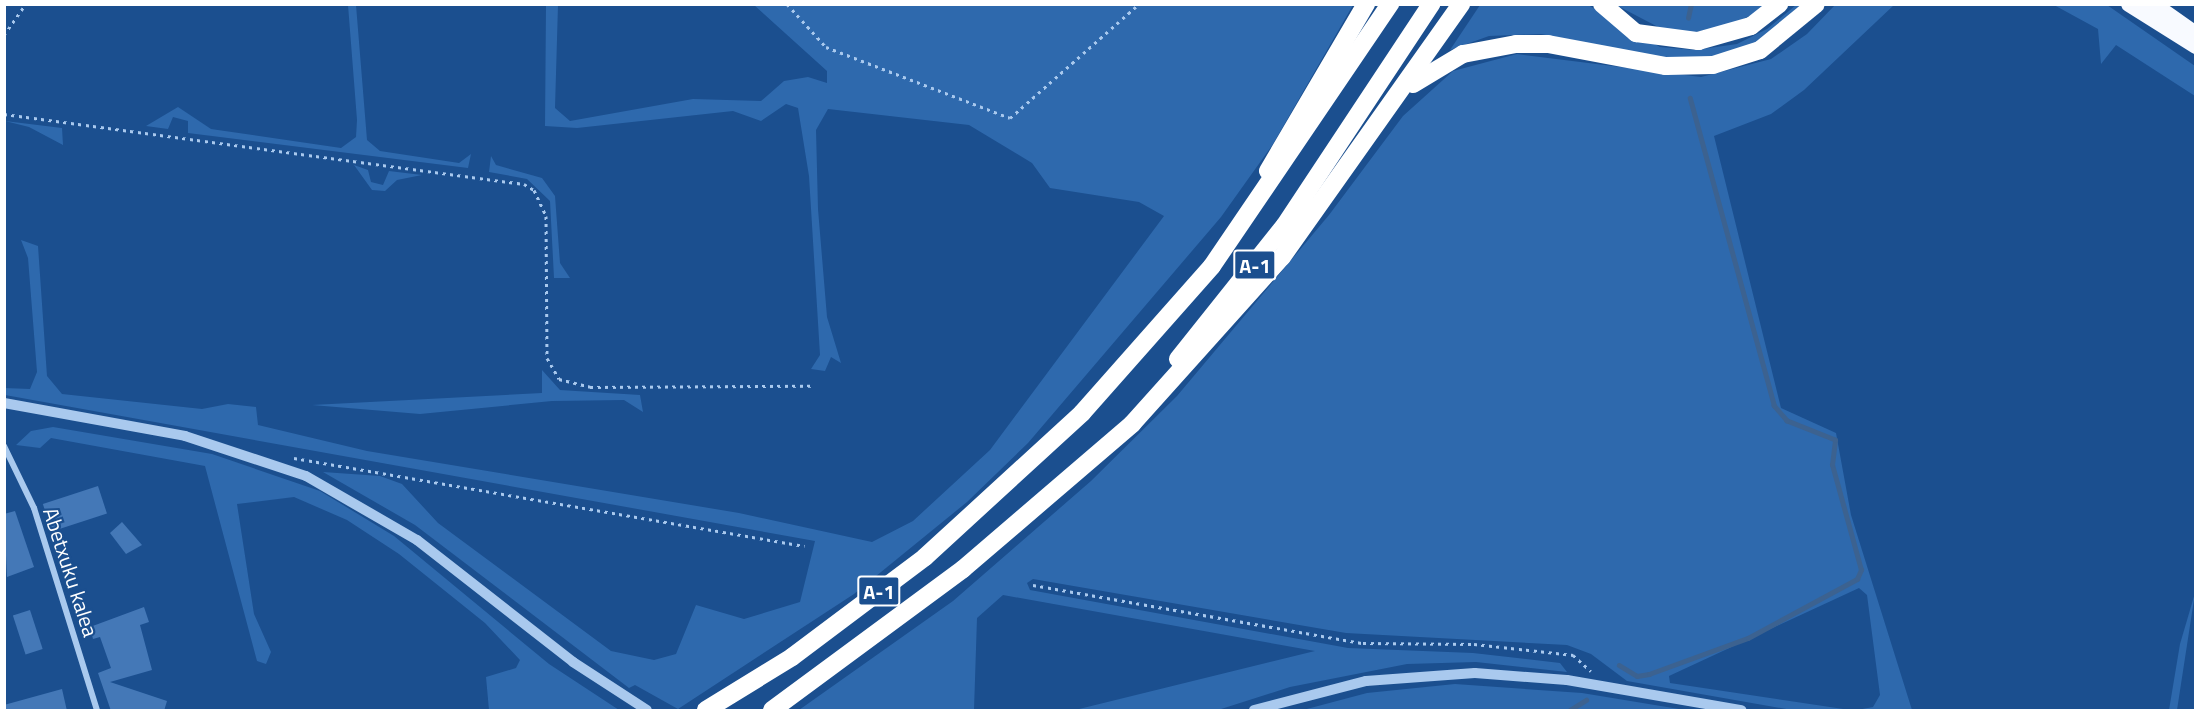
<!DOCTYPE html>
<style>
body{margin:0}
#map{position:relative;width:2200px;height:715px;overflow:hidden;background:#1b4f8f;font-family:"Titillium Web",sans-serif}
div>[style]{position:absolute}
.green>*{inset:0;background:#2e69ad}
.stream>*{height:4.5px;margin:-2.25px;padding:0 2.25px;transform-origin:2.25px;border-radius:2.25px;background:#3c6290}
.building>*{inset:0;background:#4478b7;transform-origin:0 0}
.path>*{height:3px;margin-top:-1.5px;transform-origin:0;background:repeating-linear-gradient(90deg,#a9c9ee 0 3px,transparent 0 7.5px)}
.minor>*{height:6px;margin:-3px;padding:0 3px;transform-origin:3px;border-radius:3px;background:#a9c9ee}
.tertiary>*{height:10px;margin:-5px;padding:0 5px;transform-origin:5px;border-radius:5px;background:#a9c9ee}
.trunk>*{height:16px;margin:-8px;padding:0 8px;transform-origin:8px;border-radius:8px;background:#f8faff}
.motorway>*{height:18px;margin:-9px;padding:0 9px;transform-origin:9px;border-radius:9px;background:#fff}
span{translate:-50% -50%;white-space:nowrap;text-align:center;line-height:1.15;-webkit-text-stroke:4.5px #1b4f8f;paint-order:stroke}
.shield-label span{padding:2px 4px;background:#1b4f8f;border:2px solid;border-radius:4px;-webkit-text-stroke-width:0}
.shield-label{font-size:20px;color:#fff;font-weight:700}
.street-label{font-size:21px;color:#fff}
.frame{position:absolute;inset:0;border:6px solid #fff;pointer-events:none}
</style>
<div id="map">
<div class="green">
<i style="clip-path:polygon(348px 5px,356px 5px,367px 140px,380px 151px,459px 163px,471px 154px,468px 168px,188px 133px,188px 121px,173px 117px,168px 129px,146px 126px,178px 107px,211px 129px,341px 148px,356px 137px,357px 120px)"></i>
<i style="clip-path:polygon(546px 5px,558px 5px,555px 108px,570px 121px,693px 99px,761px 101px,784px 81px,808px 77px,827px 83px,827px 71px,754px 5px,1353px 5px,1273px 144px,1221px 217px,1028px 443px,967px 502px,854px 594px,678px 709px,635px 685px,629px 688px,415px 525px,323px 472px,380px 476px,402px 484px,438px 523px,611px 651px,654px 660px,676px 654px,696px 605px,744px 619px,800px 602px,815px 541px,5px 395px,4px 388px,30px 389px,37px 372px,28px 258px,21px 240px,38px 246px,47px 376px,62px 394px,202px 409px,228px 404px,256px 407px,258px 425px,367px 451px,739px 513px,872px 542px,913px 521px,990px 450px,1164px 216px,1139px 202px,1050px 188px,1032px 163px,969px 125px,828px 109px,816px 130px,818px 209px,827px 317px,841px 363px,831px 357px,825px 371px,811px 369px,820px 355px,809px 176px,798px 108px,786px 104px,761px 121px,733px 111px,577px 128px,545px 126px)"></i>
<i style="clip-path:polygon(1480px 5px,1588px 5px,1660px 47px,1695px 50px,1737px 44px,1767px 29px,1796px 5px,1805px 5px,1751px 47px,1710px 57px,1660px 57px,1541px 34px,1489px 36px,1450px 50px)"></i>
<i style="clip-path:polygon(1616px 5px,1770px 5px,1730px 26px,1689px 33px,1662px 29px)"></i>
<i style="clip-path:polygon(1835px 5px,1894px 5px,1804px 90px,1771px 114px,1714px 136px,1781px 408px,1836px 433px,1851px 515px,1912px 710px,1857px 710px,1873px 707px,1880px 695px,1867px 595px,1859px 588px,1669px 676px,1670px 683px,1850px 710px,1792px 710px,1627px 681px,1591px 654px,1567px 645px,1346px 633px,1033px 579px,1027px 583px,1030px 590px,1348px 648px,1473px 653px,1560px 663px,1567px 672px,1476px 662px,1407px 664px,1290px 687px,1218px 710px,1075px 710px,1315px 651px,1003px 595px,977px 618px,974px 710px,799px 710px,953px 601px,1091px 481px,1177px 396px,1329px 215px,1403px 116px,1453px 71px,1517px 54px,1701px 77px,1771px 59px,1807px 34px)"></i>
<i style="clip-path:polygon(2054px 5px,2107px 5px,2195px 66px,2195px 96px,2116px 45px,2101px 64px,2098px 29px)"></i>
<i style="clip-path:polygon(5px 121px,62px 128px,63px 145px,29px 127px)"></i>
<i style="clip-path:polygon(491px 156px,496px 165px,542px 178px,555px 196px,560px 263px,570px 278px,554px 278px,550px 201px,527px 179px,489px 172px)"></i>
<i style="clip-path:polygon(354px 165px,368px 170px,371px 182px,383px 185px,389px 171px,422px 175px,397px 180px,385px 191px,372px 190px)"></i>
<i style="clip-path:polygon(542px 370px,560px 390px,640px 395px,643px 412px,624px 400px,552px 401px,420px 414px,312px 405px,542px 393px)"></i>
<i style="clip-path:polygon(53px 427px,212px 454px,320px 491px,394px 536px,549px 664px,619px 710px,489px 710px,486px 677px,516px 668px,520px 660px,485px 623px,399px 554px,347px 520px,294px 497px,237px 504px,254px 614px,271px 652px,266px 664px,257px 661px,205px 466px,51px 438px,40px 448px,16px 445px,31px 431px)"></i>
<i style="clip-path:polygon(2195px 593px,2177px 710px,2169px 710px,2180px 644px)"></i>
<i style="clip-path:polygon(1455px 684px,1582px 693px,1685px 710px,1303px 710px,1367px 693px)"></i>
</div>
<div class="stream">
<i style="left:1688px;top:18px;width:14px;rotate:-78deg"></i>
<i style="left:1619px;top:665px;width:21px;rotate:31deg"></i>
<i style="left:1637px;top:676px;width:12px;rotate:-9deg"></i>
<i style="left:1649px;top:674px;width:105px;rotate:-20deg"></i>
<i style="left:1748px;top:638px;width:124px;rotate:-28.4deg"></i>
<i style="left:1857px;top:579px;width:10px;rotate:-66deg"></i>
<i style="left:1861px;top:570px;width:109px;rotate:-105.4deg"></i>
<i style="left:1832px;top:465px;width:25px;rotate:-83deg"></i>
<i style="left:1835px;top:440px;width:52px;rotate:-158.4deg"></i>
<i style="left:1787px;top:421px;width:20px;rotate:-131deg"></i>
<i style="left:1774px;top:406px;width:319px;rotate:-105.3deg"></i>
<i style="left:1570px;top:710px;width:19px;rotate:-32deg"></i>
</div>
<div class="building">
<i style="left:98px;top:486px;width:29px;height:58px;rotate:72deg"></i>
<i style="clip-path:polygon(15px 511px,34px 567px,7px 577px,4px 514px)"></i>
<i style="clip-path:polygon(122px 522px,142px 545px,126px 554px,110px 533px)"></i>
<i style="clip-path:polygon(144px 607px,149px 622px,140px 625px,152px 670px,110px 682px,167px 701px,164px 711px,111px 711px,98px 673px,111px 668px,100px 637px,93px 639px,90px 627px)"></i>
<i style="left:30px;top:610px;width:41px;height:18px;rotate:72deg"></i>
<i style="clip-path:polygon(62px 689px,67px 711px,4px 711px,4px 705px)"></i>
</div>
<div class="path">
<i style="left:787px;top:4px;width:58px;rotate:47.8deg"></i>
<i style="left:826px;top:47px;width:197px;rotate:21.1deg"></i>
<i style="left:1010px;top:118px;width:172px;rotate:-41.5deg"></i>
<i style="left:4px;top:35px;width:38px;rotate:-55deg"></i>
<i style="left:4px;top:114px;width:525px;rotate:7.67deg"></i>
<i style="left:524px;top:184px;width:12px;rotate:31deg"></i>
<i style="left:534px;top:190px;width:29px;rotate:65deg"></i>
<i style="left:546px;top:216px;width:142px;rotate:89.6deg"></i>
<i style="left:547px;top:358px;width:24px;rotate:60deg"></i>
<i style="left:559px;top:379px;width:32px;rotate:14deg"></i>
<i style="left:590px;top:387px;width:222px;rotate:-0.3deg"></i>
<i style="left:294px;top:458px;width:518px;rotate:9.79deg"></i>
<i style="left:1033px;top:585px;width:335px;rotate:10deg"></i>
<i style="left:1363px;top:643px;width:111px;rotate:0.5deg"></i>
<i style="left:1474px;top:644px;width:100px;rotate:6.3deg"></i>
<i style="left:1573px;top:655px;width:24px;rotate:42deg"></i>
</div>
<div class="minor">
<i style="left:4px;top:446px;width:69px;rotate:64.2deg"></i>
<i style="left:34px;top:508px;width:212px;rotate:72.7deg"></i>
</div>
<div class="tertiary">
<i style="left:4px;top:403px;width:184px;rotate:10.3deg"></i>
<i style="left:185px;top:436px;width:127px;rotate:18.3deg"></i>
<i style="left:306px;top:476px;width:128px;rotate:30deg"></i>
<i style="left:417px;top:540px;width:198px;rotate:38deg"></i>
<i style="left:573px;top:662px;width:88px;rotate:33deg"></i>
<i style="left:1254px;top:710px;width:116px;rotate:-14.5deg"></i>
<i style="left:1366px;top:681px;width:109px;rotate:-4.2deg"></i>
<i style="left:1475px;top:673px;width:92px;rotate:4.4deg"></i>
<i style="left:1567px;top:680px;width:177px;rotate:9.8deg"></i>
</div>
<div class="trunk">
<i style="left:2129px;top:4px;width:79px;rotate:32.1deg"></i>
<i style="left:2153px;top:4px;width:50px;rotate:35.3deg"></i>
</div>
<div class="motorway">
<i style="left:1602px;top:4px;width:45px;rotate:40.5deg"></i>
<i style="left:1636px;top:33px;width:63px;rotate:7.4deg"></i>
<i style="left:1698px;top:41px;width:55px;rotate:-15.8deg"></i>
<i style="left:1751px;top:26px;width:36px;rotate:-38deg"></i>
<i style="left:1413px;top:84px;width:58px;rotate:-31deg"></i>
<i style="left:1463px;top:54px;width:54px;rotate:-10.7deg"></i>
<i style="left:1516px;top:44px;width:32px"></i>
<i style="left:1548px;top:44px;width:120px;rotate:10.6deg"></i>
<i style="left:1666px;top:66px;width:47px;rotate:-1.2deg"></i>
<i style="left:1713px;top:65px;width:49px;rotate:-17.7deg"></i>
<i style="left:1760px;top:50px;width:72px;rotate:-39.4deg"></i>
<i style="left:1268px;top:171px;width:194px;rotate:-59.6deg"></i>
<i style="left:1178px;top:359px;width:171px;rotate:-51.4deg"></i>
<i style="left:1285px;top:225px;width:265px;rotate:-56.5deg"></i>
<i style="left:706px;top:710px;width:101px;rotate:-31.6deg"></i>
<i style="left:792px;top:657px;width:166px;rotate:-36.9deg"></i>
<i style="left:925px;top:557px;width:213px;rotate:-42.5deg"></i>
<i style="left:1082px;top:413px;width:196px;rotate:-48.5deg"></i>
<i style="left:1212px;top:266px;width:317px;rotate:-55.8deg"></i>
<i style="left:772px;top:710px;width:237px;rotate:-36.4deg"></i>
<i style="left:963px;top:569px;width:223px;rotate:-40.6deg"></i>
<i style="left:1132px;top:424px;width:224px;rotate:-48.1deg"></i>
<i style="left:1282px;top:257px;width:310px;rotate:-54.7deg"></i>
</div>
<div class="shield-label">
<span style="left:1255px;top:265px">A-1</span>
<span style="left:879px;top:591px">A-1</span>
</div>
<div class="street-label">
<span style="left:71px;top:572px;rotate:72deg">Abetxuku kalea</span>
</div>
<div class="frame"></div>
</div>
